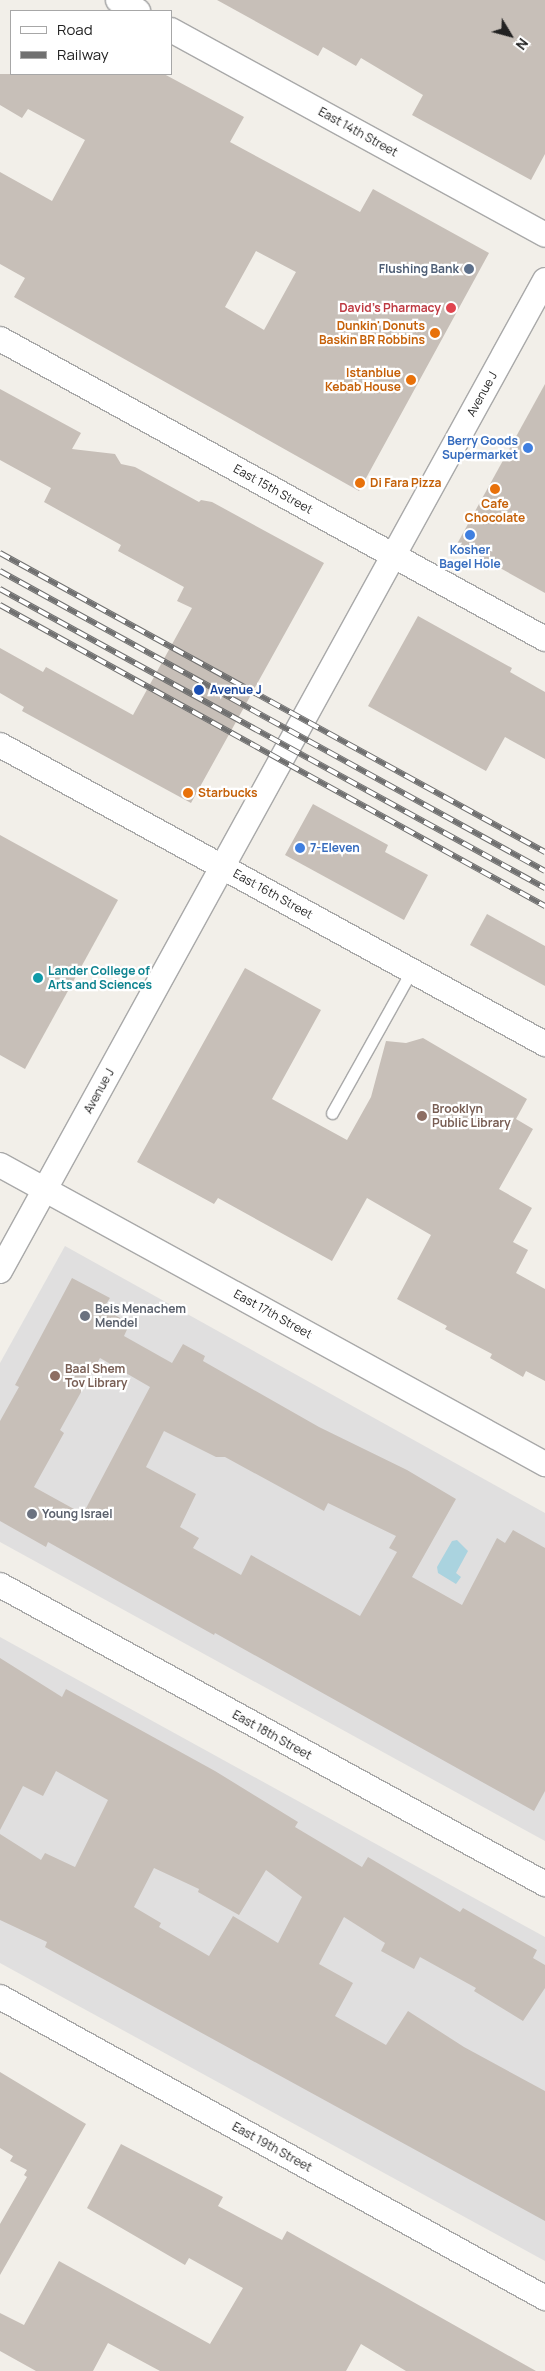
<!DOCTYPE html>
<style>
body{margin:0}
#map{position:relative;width:545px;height:2371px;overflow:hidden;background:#f2efe9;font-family:Manrope,sans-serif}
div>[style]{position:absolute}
.residential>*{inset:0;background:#e0dfdf}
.water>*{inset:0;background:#aad3df}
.building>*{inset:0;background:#c7bfb8}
.roads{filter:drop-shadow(1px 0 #a9a9a9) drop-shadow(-1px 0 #a9a9a9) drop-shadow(0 1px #a9a9a9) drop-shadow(0 -1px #a9a9a9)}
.service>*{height:11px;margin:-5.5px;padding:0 5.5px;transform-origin:5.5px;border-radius:5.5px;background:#fff}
.minor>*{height:24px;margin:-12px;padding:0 12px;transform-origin:12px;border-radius:12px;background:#fff}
.rail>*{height:5.5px;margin-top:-2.75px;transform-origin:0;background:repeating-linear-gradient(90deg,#fff 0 11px,#707070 0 22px);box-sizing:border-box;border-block:1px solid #707070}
.dots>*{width:14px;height:14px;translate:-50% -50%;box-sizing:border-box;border:2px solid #fff;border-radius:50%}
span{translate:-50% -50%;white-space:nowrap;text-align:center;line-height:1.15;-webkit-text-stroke:4.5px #fff;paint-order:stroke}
.street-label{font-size:12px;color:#222}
.service-label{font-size:12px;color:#4e5e75;font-weight:700}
.right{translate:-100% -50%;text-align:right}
.health-label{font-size:12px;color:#be3a42;font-weight:700}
.food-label{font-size:12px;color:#c56008;font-weight:700}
.left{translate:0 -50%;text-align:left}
.shop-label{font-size:12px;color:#366cbe;font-weight:700}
.transit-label{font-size:12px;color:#164399;font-weight:700}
.culture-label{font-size:12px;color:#0d838f;font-weight:700}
.education-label{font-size:12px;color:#785e54;font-weight:700}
.worship-label{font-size:12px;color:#5b616d;font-weight:700}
.legend{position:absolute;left:10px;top:10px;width:162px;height:65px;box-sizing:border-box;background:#fff;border:1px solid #a7a7a7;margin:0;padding:6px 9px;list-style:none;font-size:15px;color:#222}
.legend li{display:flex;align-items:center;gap:10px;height:25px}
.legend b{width:25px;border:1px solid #a7a7a7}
.north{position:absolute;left:485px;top:10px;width:50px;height:50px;-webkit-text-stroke:4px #fff;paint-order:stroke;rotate:127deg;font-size:14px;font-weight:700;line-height:20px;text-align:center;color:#222}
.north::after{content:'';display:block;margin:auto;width:18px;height:22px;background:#222;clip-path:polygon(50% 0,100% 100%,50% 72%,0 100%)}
</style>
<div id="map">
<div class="residential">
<i style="clip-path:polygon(65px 1246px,545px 1513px,545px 1841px,0 1542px,0 1363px)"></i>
<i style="clip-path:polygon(0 1637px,545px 1937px,545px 2261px,0 1963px)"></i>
</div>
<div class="water">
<i style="clip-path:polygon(457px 1540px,468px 1551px,456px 1573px,461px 1577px,456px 1584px,438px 1573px,437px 1567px,452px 1541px)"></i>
</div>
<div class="building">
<i style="clip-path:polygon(217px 0,545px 0,545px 154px,531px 180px,412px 115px,423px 95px,361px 58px,356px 66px,323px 47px,318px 56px)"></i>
<i style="clip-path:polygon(evenodd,0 74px,164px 74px,244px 117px,230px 142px,360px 212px,373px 189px,489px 253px,359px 491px,14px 297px,25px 278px,0 264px,0 172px,52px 201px,85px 140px,28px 109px,22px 118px,0 105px,0 74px,256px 251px,296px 272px,264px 330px,225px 307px,256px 251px)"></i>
<i style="clip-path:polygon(545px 384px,545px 593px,457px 544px)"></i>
<i style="clip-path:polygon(0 389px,81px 433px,72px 449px,115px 454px,121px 464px,135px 467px,199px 502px,201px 500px,212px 502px,324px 563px,191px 803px,22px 711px,24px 707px,0 693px,0 648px,43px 672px,46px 667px,133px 715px,192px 608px,177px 601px,184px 587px,118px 551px,121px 545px,44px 502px,51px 488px,0 460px)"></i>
<i style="clip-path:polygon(418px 616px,512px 668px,510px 672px,545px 692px,545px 759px,505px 737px,486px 771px,368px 706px)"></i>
<i style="clip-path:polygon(313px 804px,388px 845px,385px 852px,428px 875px,404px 920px,285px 855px)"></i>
<i style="clip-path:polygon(0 835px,118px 900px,25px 1069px,0 1055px)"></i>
<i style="clip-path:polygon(487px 914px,545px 946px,545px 986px,470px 945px)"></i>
<i style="clip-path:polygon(245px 968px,321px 1010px,272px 1099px,347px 1140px,371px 1097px,386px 1041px,406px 1043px,423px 1038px,527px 1099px,516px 1119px,533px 1129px,499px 1189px,532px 1208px,513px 1242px,528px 1250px,516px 1273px,545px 1289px,545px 1381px,526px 1371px,523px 1377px,490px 1358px,492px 1354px,445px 1329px,447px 1326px,397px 1299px,431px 1235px,367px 1198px,332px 1261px,218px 1198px,214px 1204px,137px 1162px)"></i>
<i style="clip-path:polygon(evenodd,72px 1278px,110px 1298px,103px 1309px,130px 1323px,124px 1336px,172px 1363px,183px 1344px,205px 1356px,203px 1361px,319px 1427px,407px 1470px,456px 1499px,412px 1577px,462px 1605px,497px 1538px,505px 1543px,513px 1530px,545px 1548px,545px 1791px,534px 1811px,215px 1633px,214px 1635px,48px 1542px,46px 1547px,0 1521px,0 1421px,19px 1387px,15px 1385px,72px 1278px,100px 1358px,150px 1387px,83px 1514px,34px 1487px,64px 1433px,60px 1430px,100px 1358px,72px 1278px,164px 1431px,216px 1457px,225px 1457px,324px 1511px,328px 1503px,396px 1536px,389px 1548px,397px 1552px,360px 1616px,251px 1555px,241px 1575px,193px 1548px,199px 1538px,180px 1527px,196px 1494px,146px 1467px,164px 1431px)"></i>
<i style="clip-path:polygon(evenodd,0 1658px,62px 1697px,66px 1689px,215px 1771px,298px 1822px,295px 1827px,362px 1867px,368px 1857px,460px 1912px,463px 1908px,537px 1950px,533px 1958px,545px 1965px,545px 1988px,523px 2021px,474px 1991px,476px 1988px,420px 1957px,414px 1969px,381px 1951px,385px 1943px,344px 1917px,319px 1964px,353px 1983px,335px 2016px,386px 2045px,408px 2011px,464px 2047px,545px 2091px,545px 2221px,74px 1963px,45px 1947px,47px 1942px,0 1920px,0 1834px,41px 1860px,45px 1853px,75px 1867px,108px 1800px,56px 1771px,43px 1796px,23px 1786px,0 1830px,0 1658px,154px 1868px,199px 1889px,198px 1892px,239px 1915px,266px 1870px,302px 1897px,278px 1943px,233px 1916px,209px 1956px,159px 1927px,161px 1923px,134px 1907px,154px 1868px)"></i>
<i style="clip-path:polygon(0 2072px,86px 2124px,0 2275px,0 2224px,27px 2177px,24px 2175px,27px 2170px,10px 2161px,13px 2156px,0 2148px)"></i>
<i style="clip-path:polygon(121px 2144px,223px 2197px,218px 2206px,282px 2240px,287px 2231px,536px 2371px,406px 2371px,361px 2344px,346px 2371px,160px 2371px,108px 2343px,93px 2371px,36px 2371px,0 2351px,0 2313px,24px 2325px,59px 2261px,210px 2344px,243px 2288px,189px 2258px,185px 2265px,87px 2208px)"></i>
</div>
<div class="roads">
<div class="service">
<i style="left:332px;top:1113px;width:164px;rotate:-60.8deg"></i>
</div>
<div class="minor">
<i style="left:118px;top:0;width:23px;rotate:29deg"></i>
<i style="left:171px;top:30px;width:426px;rotate:28.7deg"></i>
<i style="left:0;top:339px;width:622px;rotate:28.83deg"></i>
<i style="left:0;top:745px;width:622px;rotate:28.75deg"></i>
<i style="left:0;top:1165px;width:622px;rotate:28.75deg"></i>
<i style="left:0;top:1271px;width:1131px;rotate:-61.19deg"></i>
<i style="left:0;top:1585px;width:622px;rotate:28.75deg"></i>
<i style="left:0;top:1997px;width:623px;rotate:28.91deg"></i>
</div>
</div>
<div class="rail">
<i style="left:0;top:553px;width:622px;rotate:28.75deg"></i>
<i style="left:0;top:571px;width:622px;rotate:28.83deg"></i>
<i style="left:0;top:589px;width:622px;rotate:28.75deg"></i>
<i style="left:0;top:605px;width:623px;rotate:28.91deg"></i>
</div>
<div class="dots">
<i style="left:469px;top:269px;background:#5c6f8a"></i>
<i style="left:451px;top:308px;background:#e0444e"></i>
<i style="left:435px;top:333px;background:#e8710a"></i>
<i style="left:411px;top:380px;background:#e8710a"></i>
<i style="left:528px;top:448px;background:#3f7fe0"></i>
<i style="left:360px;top:483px;background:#e8710a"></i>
<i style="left:495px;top:489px;background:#e8710a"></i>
<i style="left:470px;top:535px;background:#3f7fe0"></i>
<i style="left:199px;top:690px;background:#1a4fb4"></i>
<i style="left:188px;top:793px;background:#e8710a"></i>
<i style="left:300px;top:848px;background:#3f7fe0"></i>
<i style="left:38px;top:978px;background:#0f9aa8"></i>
<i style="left:422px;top:1116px;background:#8d6e63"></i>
<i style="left:85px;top:1316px;background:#6b7280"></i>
<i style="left:55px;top:1376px;background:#8d6e63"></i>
<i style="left:32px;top:1514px;background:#6b7280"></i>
</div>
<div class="street-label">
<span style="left:358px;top:132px;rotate:29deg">East 14th Street</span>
<span style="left:482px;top:394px;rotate:-61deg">Avenue J</span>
<span style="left:273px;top:489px;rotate:29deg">East 15th Street</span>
<span style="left:273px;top:894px;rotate:29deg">East 16th Street</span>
<span style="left:99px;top:1091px;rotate:-61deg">Avenue J</span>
<span style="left:273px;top:1314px;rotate:29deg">East 17th Street</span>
<span style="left:272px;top:1735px;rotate:29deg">East 18th Street</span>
<span style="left:272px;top:2147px;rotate:29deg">East 19th Street</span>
</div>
<div class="service-label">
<span class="right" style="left:459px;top:269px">Flushing Bank</span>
</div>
<div class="health-label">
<span class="right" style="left:441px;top:308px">David's Pharmacy</span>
</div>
<div class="food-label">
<span class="right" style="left:425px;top:333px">Dunkin' Donuts<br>Baskin BR Robbins</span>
<span class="right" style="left:401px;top:380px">Istanblue<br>Kebab House</span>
<span class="left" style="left:370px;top:483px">Di Fara Pizza</span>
<span style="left:495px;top:511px">Cafe<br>Chocolate</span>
<span class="left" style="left:198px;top:793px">Starbucks</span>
</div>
<div class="shop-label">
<span class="right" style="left:518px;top:448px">Berry Goods<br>Supermarket</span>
<span style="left:470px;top:557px">Kosher<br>Bagel Hole</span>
<span class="left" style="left:310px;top:848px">7-Eleven</span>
</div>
<div class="transit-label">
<span class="left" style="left:210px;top:690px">Avenue J</span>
</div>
<div class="culture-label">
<span class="left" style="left:48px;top:978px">Lander College of<br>Arts and Sciences</span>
</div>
<div class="education-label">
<span class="left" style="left:432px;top:1116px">Brooklyn<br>Public Library</span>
<span class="left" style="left:65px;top:1376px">Baal Shem<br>Tov Library</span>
</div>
<div class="worship-label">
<span class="left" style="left:95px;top:1316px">Beis Menachem<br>Mendel</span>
<span class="left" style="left:42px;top:1514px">Young Israel</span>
</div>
<ul class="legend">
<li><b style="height:6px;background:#fff"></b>Road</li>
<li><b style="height:6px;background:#707070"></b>Railway</li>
</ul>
<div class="north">N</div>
</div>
